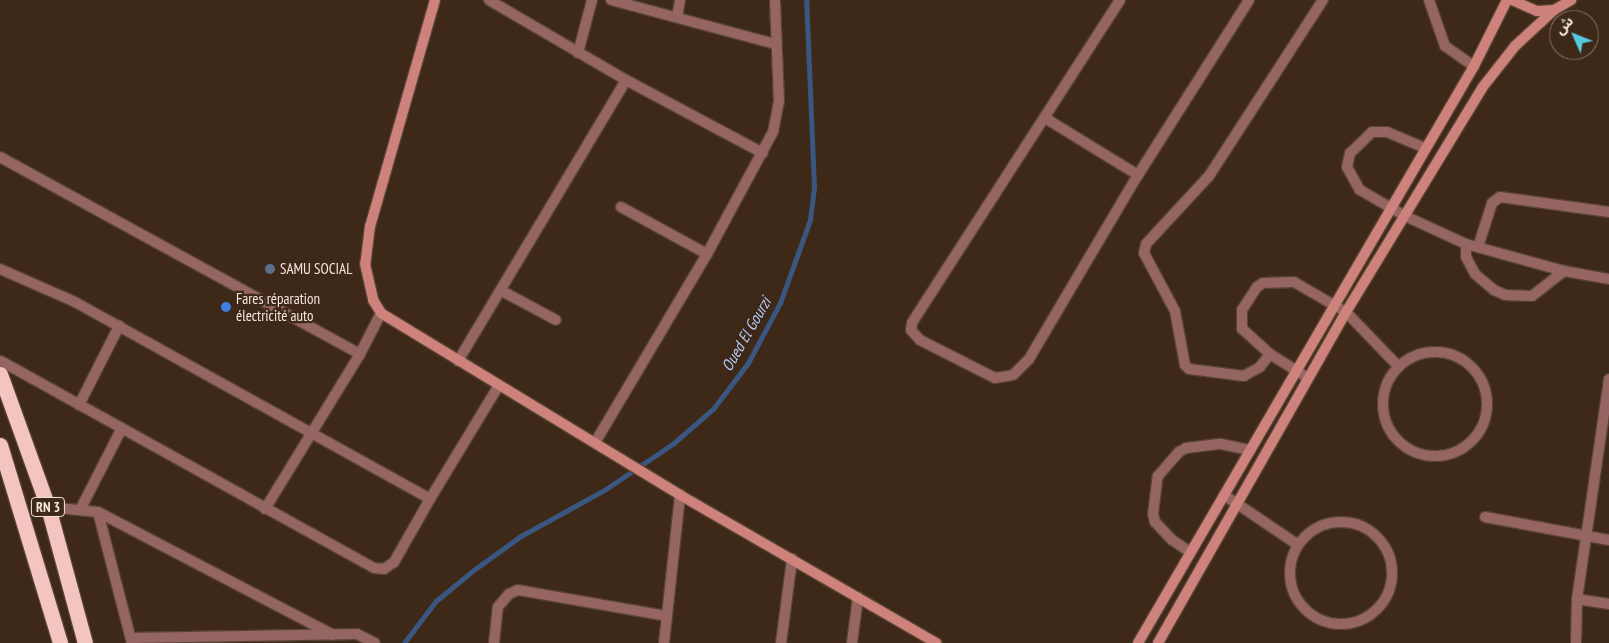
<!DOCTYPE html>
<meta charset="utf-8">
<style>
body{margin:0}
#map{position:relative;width:1609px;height:643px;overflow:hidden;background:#3e2818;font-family:"PT Sans Narrow","Noto Sans Arabic",sans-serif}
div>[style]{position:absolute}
.stream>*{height:4.5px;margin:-2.25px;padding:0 2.25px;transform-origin:2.25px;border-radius:2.25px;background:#395780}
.roads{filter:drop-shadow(1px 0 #584334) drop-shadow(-1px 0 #584334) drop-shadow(0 1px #584334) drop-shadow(0 -1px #584334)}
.street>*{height:10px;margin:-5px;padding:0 5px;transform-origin:5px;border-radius:5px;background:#946561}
.street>.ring{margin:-5px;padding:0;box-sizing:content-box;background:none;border:10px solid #946561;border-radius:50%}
.secondary>*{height:10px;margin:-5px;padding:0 5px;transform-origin:5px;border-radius:5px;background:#cd827c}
.highway>*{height:15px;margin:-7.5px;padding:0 7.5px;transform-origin:7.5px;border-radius:7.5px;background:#f4c5c0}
.dots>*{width:14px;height:14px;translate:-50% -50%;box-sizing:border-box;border:2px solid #3e2818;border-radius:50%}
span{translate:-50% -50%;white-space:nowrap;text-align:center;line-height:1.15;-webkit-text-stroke:4.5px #3e2818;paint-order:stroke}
.shield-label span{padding:1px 4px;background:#3e2818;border:1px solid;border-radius:4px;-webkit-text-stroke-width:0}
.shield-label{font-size:14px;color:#f6e7dd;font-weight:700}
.poi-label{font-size:15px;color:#f6e7dd}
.left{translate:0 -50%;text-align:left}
.water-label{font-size:16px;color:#b1cef6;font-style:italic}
.north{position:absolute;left:1549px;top:10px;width:50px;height:50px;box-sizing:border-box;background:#3e2818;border:1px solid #887467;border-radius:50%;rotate:314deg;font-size:14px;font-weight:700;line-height:20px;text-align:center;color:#f6e7dd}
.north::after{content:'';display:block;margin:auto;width:18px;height:22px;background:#54cade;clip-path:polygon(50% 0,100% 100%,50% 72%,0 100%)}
</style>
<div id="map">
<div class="stream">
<i style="left:404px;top:643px;width:53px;rotate:-52.7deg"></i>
<i style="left:436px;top:601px;width:50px;rotate:-39.4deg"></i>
<i style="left:475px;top:569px;width:57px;rotate:-35.7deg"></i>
<i style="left:521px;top:536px;width:97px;rotate:-28.9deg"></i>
<i style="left:606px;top:489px;width:82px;rotate:-34.1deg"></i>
<i style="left:674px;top:443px;width:52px;rotate:-41.1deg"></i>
<i style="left:713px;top:409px;width:58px;rotate:-52.7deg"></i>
<i style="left:748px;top:363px;width:68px;rotate:-61.9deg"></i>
<i style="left:780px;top:303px;width:88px;rotate:-70.1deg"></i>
<i style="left:810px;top:220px;width:33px;rotate:-83deg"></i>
<i style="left:814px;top:187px;width:187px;rotate:-92.4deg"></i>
</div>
<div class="roads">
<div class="street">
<i style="left:489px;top:0;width:159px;rotate:30.3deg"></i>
<i style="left:626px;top:80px;width:155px;rotate:28.1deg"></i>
<i style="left:611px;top:0;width:170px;rotate:15deg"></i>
<i style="left:1120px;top:0;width:384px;rotate:122.8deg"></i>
<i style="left:912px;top:323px;width:7px;rotate:98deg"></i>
<i style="left:911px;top:330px;width:13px;rotate:48deg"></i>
<i style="left:920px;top:340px;width:84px;rotate:26.9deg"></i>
<i style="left:995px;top:378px;width:18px;rotate:-9deg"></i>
<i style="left:1013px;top:375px;width:23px;rotate:-45deg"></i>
<i style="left:1029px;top:359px;width:214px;rotate:-59.4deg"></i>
<i style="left:1138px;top:175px;width:207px;rotate:-57.6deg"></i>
<i style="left:1429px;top:0;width:49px;rotate:70.8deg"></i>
<i style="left:1445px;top:46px;width:35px;rotate:35deg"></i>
<i style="left:677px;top:17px;width:17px;rotate:-80deg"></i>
<i style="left:578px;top:53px;width:55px;rotate:-75.2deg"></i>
<i style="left:1045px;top:118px;width:109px;rotate:31.5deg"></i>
<i style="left:1425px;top:148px;width:41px;rotate:-157.2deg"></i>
<i style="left:1387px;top:132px;width:15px;rotate:180deg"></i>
<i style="left:1372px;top:132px;width:30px;rotate:136deg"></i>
<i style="left:1350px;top:153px;width:14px;rotate:102deg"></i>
<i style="left:1347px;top:167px;width:26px;rotate:61deg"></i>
<i style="left:1360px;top:190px;width:52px;rotate:30deg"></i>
<i style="left:1405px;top:216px;width:67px;rotate:24.7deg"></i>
<i style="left:1466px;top:244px;width:102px;rotate:15.4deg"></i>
<i style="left:1564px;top:271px;width:46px;rotate:10.1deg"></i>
<i style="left:0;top:157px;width:410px;rotate:28.7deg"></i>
<i style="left:621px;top:207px;width:98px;rotate:28.7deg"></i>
<i style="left:1466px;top:244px;width:13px;rotate:90deg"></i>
<i style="left:1466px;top:257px;width:19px;rotate:62deg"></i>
<i style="left:1475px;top:274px;width:25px;rotate:40deg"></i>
<i style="left:1494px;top:290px;width:12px;rotate:24deg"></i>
<i style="left:1505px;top:295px;width:27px;rotate:2deg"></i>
<i style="left:1532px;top:296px;width:41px;rotate:-38deg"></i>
<i style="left:1478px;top:247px;width:46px;rotate:-72.3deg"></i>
<i style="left:1492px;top:203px;width:10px;rotate:-37deg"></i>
<i style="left:1500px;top:197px;width:110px;rotate:7.8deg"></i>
<i style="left:0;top:269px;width:82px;rotate:23.7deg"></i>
<i style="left:75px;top:302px;width:406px;rotate:29deg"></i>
<i style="left:430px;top:499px;width:73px;rotate:119.7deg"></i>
<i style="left:394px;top:562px;width:12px;rotate:145deg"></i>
<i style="left:384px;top:569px;width:10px;rotate:-174deg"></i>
<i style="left:374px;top:568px;width:427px;rotate:-151deg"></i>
<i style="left:502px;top:291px;width:61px;rotate:28.2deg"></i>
<i class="ring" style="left:1383px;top:352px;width:94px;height:94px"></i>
<i style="left:1270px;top:354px;width:16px;rotate:128deg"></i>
<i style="left:1260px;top:367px;width:18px;rotate:151deg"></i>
<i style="left:1244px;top:376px;width:55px;rotate:-172.7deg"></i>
<i style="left:1189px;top:369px;width:6px;rotate:-135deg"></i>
<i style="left:1185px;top:365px;width:55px;rotate:-100.5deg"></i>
<i style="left:1175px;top:311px;width:66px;rotate:-118.1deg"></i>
<i style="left:1144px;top:253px;width:9px;rotate:-77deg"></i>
<i style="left:1146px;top:244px;width:93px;rotate:-47.2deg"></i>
<i style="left:1209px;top:176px;width:210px;rotate:-57.1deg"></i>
<i style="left:458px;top:361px;width:327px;rotate:-59.1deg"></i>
<i style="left:1308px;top:378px;width:45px;rotate:-147.7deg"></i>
<i style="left:1270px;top:354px;width:38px;rotate:-138deg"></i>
<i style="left:1242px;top:329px;width:19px;rotate:-90deg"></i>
<i style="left:1242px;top:310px;width:27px;rotate:-57deg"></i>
<i style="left:1257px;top:287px;width:7px;rotate:-34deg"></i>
<i style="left:1263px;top:283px;width:31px;rotate:-2deg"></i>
<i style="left:1294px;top:282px;width:60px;rotate:30deg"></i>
<i style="left:1346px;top:312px;width:76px;rotate:46.1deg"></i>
<i style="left:79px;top:405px;width:89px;rotate:-63.1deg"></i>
<i style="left:596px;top:441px;width:217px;rotate:-59.3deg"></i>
<i style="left:707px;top:254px;width:139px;rotate:-61.6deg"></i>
<i style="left:773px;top:132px;width:32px;rotate:-79deg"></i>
<i style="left:779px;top:101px;width:101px;rotate:-92.3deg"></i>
<i style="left:1224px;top:495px;width:89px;rotate:34deg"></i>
<i style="left:430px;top:499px;width:133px;rotate:-58.8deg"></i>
<i style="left:48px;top:507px;width:50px;rotate:5.7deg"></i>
<i style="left:98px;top:512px;width:265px;rotate:27.6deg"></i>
<i style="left:265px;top:509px;width:182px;rotate:-58.5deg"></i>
<i style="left:360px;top:354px;width:46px;rotate:-62.9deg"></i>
<i style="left:80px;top:510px;width:92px;rotate:-62.9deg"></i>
<i style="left:98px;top:512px;width:135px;rotate:75.5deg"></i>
<i style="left:1485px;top:517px;width:126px;rotate:10.5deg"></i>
<i class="ring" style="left:1290px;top:522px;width:92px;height:92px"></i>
<i style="left:1190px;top:552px;width:22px;rotate:-146deg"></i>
<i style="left:1172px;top:540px;width:25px;rotate:-133deg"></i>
<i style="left:1155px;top:522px;width:8px;rotate:-104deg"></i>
<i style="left:1153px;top:514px;width:38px;rotate:-83deg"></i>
<i style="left:1158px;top:476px;width:32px;rotate:-49deg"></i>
<i style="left:1179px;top:452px;width:8px;rotate:-30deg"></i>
<i style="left:1186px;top:448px;width:35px;rotate:-7deg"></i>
<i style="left:1221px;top:444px;width:30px;rotate:12deg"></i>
<i style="left:1577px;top:599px;width:32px;rotate:9deg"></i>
<i style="left:131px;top:638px;width:226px;rotate:-1deg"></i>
<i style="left:357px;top:634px;width:20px;rotate:27deg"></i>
<i style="left:494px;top:643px;width:36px;rotate:-84deg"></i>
<i style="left:498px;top:607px;width:17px;rotate:-50deg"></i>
<i style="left:509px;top:594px;width:10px;rotate:-24deg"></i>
<i style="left:518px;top:590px;width:151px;rotate:9.9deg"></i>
<i style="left:664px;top:643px;width:149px;rotate:-83.8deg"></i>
<i style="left:781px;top:643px;width:85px;rotate:-82.5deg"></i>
<i style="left:852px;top:643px;width:46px;rotate:-82.6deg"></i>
<i style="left:1576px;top:643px;width:44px;rotate:-88.7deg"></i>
<i style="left:1577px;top:599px;width:222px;rotate:-81.7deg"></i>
</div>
<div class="secondary">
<i style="left:435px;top:0;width:235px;rotate:106deg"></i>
<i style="left:370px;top:226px;width:38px;rotate:97deg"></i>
<i style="left:365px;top:264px;width:37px;rotate:77deg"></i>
<i style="left:373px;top:300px;width:15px;rotate:58deg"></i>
<i style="left:381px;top:313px;width:350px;rotate:31.3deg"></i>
<i style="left:680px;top:495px;width:296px;rotate:30deg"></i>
<i style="left:1512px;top:0;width:27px;rotate:24deg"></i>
<i style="left:1537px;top:11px;width:17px;rotate:-3deg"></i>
<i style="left:1554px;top:10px;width:20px;rotate:-30deg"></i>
<i style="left:1138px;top:643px;width:668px;rotate:-59.79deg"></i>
<i style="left:1474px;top:66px;width:74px;rotate:-63.4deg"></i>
<i style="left:1158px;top:643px;width:381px;rotate:-60.4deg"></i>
<i style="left:1346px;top:312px;width:262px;rotate:-58.7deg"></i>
<i style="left:1482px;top:88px;width:53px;rotate:-51.8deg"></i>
<i style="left:1515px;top:46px;width:53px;rotate:-42.7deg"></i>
</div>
<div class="highway">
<i style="left:0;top:374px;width:141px;rotate:70.2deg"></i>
<i style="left:48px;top:507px;width:141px;rotate:74.8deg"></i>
<i style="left:0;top:445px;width:207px;rotate:73.1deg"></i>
</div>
</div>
<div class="dots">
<i style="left:270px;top:269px;background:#5c6f8a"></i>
<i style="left:226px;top:307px;background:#3f7fe0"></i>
</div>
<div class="shield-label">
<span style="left:48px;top:507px">RN 3</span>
</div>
<div class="poi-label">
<span class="left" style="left:280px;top:269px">SAMU SOCIAL</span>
<span class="left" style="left:236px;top:307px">Fares réparation<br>électricité auto</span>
</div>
<div class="water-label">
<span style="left:746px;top:334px;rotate:-60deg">Oued El Gourzi</span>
</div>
<div class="north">ش</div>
</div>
